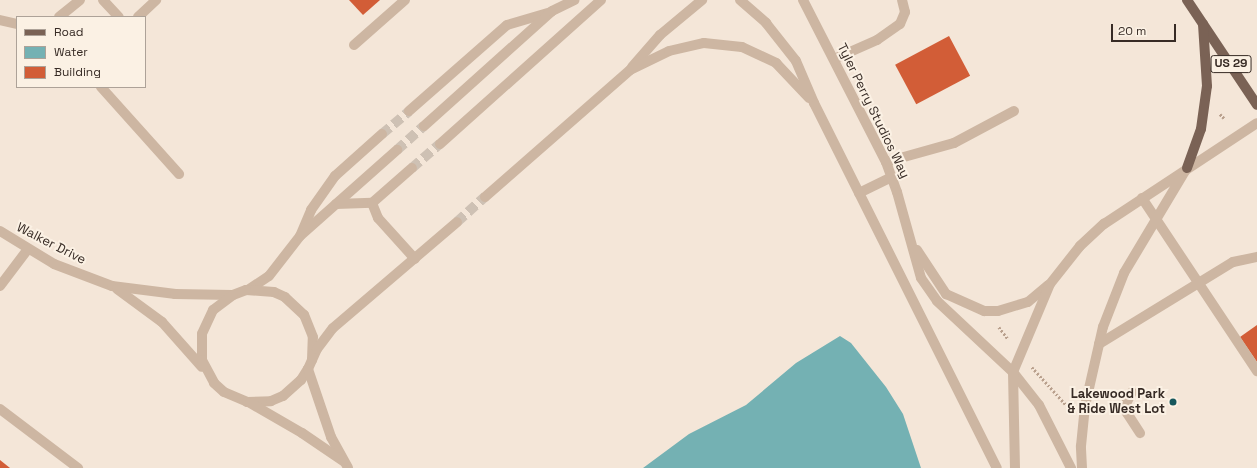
<!DOCTYPE html>
<style>
body{margin:0}
#map{position:relative;width:1257px;height:468px;overflow:hidden;background:#f4e6d8;font-family:"Space Grotesk",sans-serif}
div>[style]{position:absolute}
.water>*{inset:0;background:#74b1b3}
.building>*{inset:0;background:#d25d37;transform-origin:0 0}
.minor-tunnel>*{height:10px;margin-top:-5px;transform-origin:0;background:repeating-linear-gradient(90deg,#cec1b4 0 10px,transparent 0 15px)}
.path>*{height:2.5px;margin-top:-1.25px;transform-origin:0;background:repeating-linear-gradient(90deg,#b9a08d 0 2px,transparent 0 4px)}
.service>*{height:10px;margin:-5px;padding:0 5px;transform-origin:5px;border-radius:5px;background:#cdb6a2}
.minor>*{height:10px;margin:-5px;padding:0 5px;transform-origin:5px;border-radius:5px;background:#cdb6a2}
.primary>*{height:10px;margin:-5px;padding:0 5px;transform-origin:5px;border-radius:5px;background:#7a6255}
.dots>*{width:11px;height:11px;translate:-50% -50%;box-sizing:border-box;border:2px solid #fbf1e4;border-radius:50%}
span{translate:-50% -50%;white-space:nowrap;text-align:center;line-height:1.15;-webkit-text-stroke:4px #fbf1e4;paint-order:stroke}
.shield-label span{padding:1px 3px;background:#fbf1e4;border:1px solid;border-radius:3px;-webkit-text-stroke-width:0}
.shield-label{font-size:12px;color:#372b25;font-weight:700}
.street-label{font-size:13px;color:#372b25}
.poi-label{font-size:13px;color:#372b25;font-weight:700}
.right{translate:-100% -50%;text-align:right}
.legend{position:absolute;left:16px;top:16px;width:130px;height:72px;box-sizing:border-box;background:#fbf1e4;border:1px solid #ada298;margin:0;padding:5px 7px;list-style:none;font-size:12px;color:#372b25}
.legend li{display:flex;align-items:center;gap:8px;height:20px}
.legend b{width:20px;border:1px solid #ada298}
.scale{position:absolute;left:1111px;top:24px;width:65px;height:18px;box-sizing:border-box;border:2px solid #372b25;border-top:0;padding-left:5px;font-size:12px;line-height:14px;white-space:nowrap;color:#372b25;-webkit-text-stroke:3px #fbf1e4;paint-order:stroke}
</style>
<div id="map">
<div class="water">
<i style="clip-path:polygon(840px 336px,851px 343px,886px 387px,903px 414px,921px 468px,643px 468px,689px 434px,746px 405px,796px 363px)"></i>
</div>
<div class="building">
<i style="clip-path:polygon(349px 0,380px 0,363px 15px)"></i>
<i style="left:949px;top:36px;width:45px;height:61px;rotate:62deg"></i>
<i style="clip-path:polygon(1257px 325px,1257px 362px,1240px 337px)"></i>
<i style="clip-path:polygon(0 460px,10px 468px,0 468px)"></i>
</div>
<div class="minor-tunnel">
<i style="left:382px;top:134px;width:35px;rotate:-40deg"></i>
<i style="left:397px;top:150px;width:36px;rotate:-42deg"></i>
<i style="left:412px;top:168px;width:37px;rotate:-41deg"></i>
<i style="left:457px;top:222px;width:38px;rotate:-42deg"></i>
</div>
<div class="path">
<i style="left:1220px;top:114px;width:6px;rotate:45deg"></i>
<i style="left:999px;top:327px;width:15px;rotate:53deg"></i>
<i style="left:1032px;top:367px;width:52px;rotate:48.1deg"></i>
</div>
<div class="service">
<i style="left:103px;top:0;width:23px;rotate:47deg"></i>
<i style="left:59px;top:17px;width:27px;rotate:-39deg"></i>
<i style="left:138px;top:17px;width:25px;rotate:-43deg"></i>
<i style="left:0;top:20px;width:17px;rotate:13deg"></i>
<i style="left:354px;top:45px;width:68px;rotate:-41.4deg"></i>
<i style="left:834px;top:59px;width:47px;rotate:-23.8deg"></i>
<i style="left:877px;top:40px;width:28px;rotate:-35deg"></i>
<i style="left:900px;top:24px;width:13px;rotate:-67deg"></i>
<i style="left:905px;top:12px;width:12px;rotate:-104deg"></i>
<i style="left:101px;top:87px;width:117px;rotate:48.1deg"></i>
<i style="left:886px;top:162px;width:71px;rotate:-15.6deg"></i>
<i style="left:954px;top:143px;width:68px;rotate:-28.1deg"></i>
<i style="left:859px;top:193px;width:37px;rotate:-26deg"></i>
<i style="left:1142px;top:198px;width:208px;rotate:56.4deg"></i>
<i style="left:372px;top:203px;width:16px;rotate:68deg"></i>
<i style="left:378px;top:218px;width:55px;rotate:47.9deg"></i>
<i style="left:0;top:286px;width:46px;rotate:-52.9deg"></i>
<i style="left:1099px;top:344px;width:157px;rotate:-31.5deg"></i>
<i style="left:1233px;top:262px;width:25px;rotate:-12deg"></i>
<i style="left:1132px;top:392px;width:13px;rotate:117deg"></i>
<i style="left:1126px;top:404px;width:9px;rotate:84deg"></i>
<i style="left:1127px;top:413px;width:24px;rotate:57deg"></i>
<i style="left:0;top:409px;width:98px;rotate:37.1deg"></i>
</div>
<div class="minor">
<i style="left:740px;top:0;width:35px;rotate:41deg"></i>
<i style="left:766px;top:23px;width:48px;rotate:51.7deg"></i>
<i style="left:796px;top:61px;width:46px;rotate:66.8deg"></i>
<i style="left:814px;top:103px;width:408px;rotate:63.4deg"></i>
<i style="left:803px;top:0;width:182px;rotate:62.9deg"></i>
<i style="left:886px;top:162px;width:32px;rotate:70deg"></i>
<i style="left:897px;top:192px;width:89px;rotate:74.4deg"></i>
<i style="left:921px;top:278px;width:28px;rotate:55deg"></i>
<i style="left:937px;top:301px;width:104px;rotate:43.1deg"></i>
<i style="left:1013px;top:372px;width:42px;rotate:51.8deg"></i>
<i style="left:1039px;top:405px;width:71px;rotate:63.1deg"></i>
<i style="left:632px;top:67px;width:43px;rotate:-48.8deg"></i>
<i style="left:660px;top:35px;width:55px;rotate:-39.8deg"></i>
<i style="left:409px;top:111px;width:130px;rotate:-41.3deg"></i>
<i style="left:507px;top:25px;width:46px;rotate:-16.5deg"></i>
<i style="left:424px;top:126px;width:172px;rotate:-41.9deg"></i>
<i style="left:552px;top:11px;width:25px;rotate:-26deg"></i>
<i style="left:440px;top:144px;width:216px;rotate:-41.8deg"></i>
<i style="left:485px;top:197px;width:193px;rotate:-41.2deg"></i>
<i style="left:630px;top:70px;width:43px;rotate:-26deg"></i>
<i style="left:669px;top:51px;width:36px;rotate:-13deg"></i>
<i style="left:704px;top:43px;width:38px;rotate:6deg"></i>
<i style="left:742px;top:47px;width:38px;rotate:25deg"></i>
<i style="left:776px;top:63px;width:48px;rotate:46.7deg"></i>
<i style="left:336px;top:204px;width:36px;rotate:-2deg"></i>
<i style="left:372px;top:203px;width:53px;rotate:-41.2deg"></i>
<i style="left:0;top:231px;width:63px;rotate:31.4deg"></i>
<i style="left:54px;top:264px;width:62px;rotate:20.8deg"></i>
<i style="left:112px;top:286px;width:64px;rotate:7.2deg"></i>
<i style="left:175px;top:294px;width:57px;rotate:1deg"></i>
<i style="left:301px;top:234px;width:26px;rotate:-67deg"></i>
<i style="left:311px;top:210px;width:42px;rotate:-54.8deg"></i>
<i style="left:335px;top:176px;width:63px;rotate:-41.8deg"></i>
<i style="left:917px;top:250px;width:53px;rotate:56.6deg"></i>
<i style="left:946px;top:294px;width:42px;rotate:24.1deg"></i>
<i style="left:984px;top:311px;width:14px"></i>
<i style="left:998px;top:311px;width:31px;rotate:-17deg"></i>
<i style="left:1028px;top:302px;width:26px;rotate:-40deg"></i>
<i style="left:117px;top:289px;width:56px;rotate:36.3deg"></i>
<i style="left:162px;top:322px;width:60px;rotate:48.4deg"></i>
<i style="left:248px;top:290px;width:25px;rotate:-34deg"></i>
<i style="left:269px;top:276px;width:51px;rotate:-52.2deg"></i>
<i style="left:300px;top:236px;width:130px;rotate:-41.6deg"></i>
<i style="left:312px;top:360px;width:23px;rotate:-88deg"></i>
<i style="left:313px;top:337px;width:24px;rotate:-112deg"></i>
<i style="left:304px;top:315px;width:26px;rotate:-137deg"></i>
<i style="left:285px;top:297px;width:12px;rotate:-156deg"></i>
<i style="left:274px;top:292px;width:28px;rotate:-176deg"></i>
<i style="left:246px;top:290px;width:14px;rotate:159deg"></i>
<i style="left:233px;top:295px;width:25px;rotate:143deg"></i>
<i style="left:213px;top:310px;width:26px;rotate:115deg"></i>
<i style="left:202px;top:334px;width:26px;rotate:90deg"></i>
<i style="left:202px;top:360px;width:26px;rotate:62deg"></i>
<i style="left:214px;top:383px;width:13px;rotate:42deg"></i>
<i style="left:224px;top:392px;width:25px;rotate:23deg"></i>
<i style="left:247px;top:402px;width:24px;rotate:-2deg"></i>
<i style="left:271px;top:401px;width:13px;rotate:-23deg"></i>
<i style="left:283px;top:396px;width:24px;rotate:-42deg"></i>
<i style="left:301px;top:380px;width:13px;rotate:-58deg"></i>
<i style="left:308px;top:369px;width:22px;rotate:-66deg"></i>
<i style="left:317px;top:349px;width:26px;rotate:-53deg"></i>
<i style="left:333px;top:328px;width:163px;rotate:-40.5deg"></i>
<i style="left:308px;top:369px;width:72px;rotate:71.3deg"></i>
<i style="left:331px;top:437px;width:35px;rotate:61deg"></i>
<i style="left:250px;top:403px;width:60px;rotate:30deg"></i>
<i style="left:302px;top:433px;width:50px;rotate:34.3deg"></i>
<i style="left:1015px;top:468px;width:96px;rotate:-91.2deg"></i>
<i style="left:1013px;top:372px;width:95px;rotate:-67.2deg"></i>
<i style="left:1050px;top:284px;width:48px;rotate:-51.7deg"></i>
<i style="left:1080px;top:246px;width:33px;rotate:-43deg"></i>
<i style="left:1104px;top:224px;width:183px;rotate:-33.4deg"></i>
<i style="left:1082px;top:468px;width:22px;rotate:-93deg"></i>
<i style="left:1081px;top:446px;width:40px;rotate:-84.3deg"></i>
<i style="left:1085px;top:406px;width:81px;rotate:-77.2deg"></i>
<i style="left:1103px;top:327px;width:58px;rotate:-68.7deg"></i>
<i style="left:1124px;top:273px;width:119px;rotate:-59.1deg"></i>
</div>
<div class="primary">
<i style="left:1187px;top:0;width:126px;rotate:56.3deg"></i>
<i style="left:1187px;top:168px;width:41px;rotate:-70.3deg"></i>
<i style="left:1201px;top:129px;width:43px;rotate:-82.1deg"></i>
<i style="left:1207px;top:86px;width:62px;rotate:-93.7deg"></i>
</div>
<div class="dots">
<i style="left:1173px;top:402px;background:#17575c"></i>
</div>
<div class="shield-label">
<span style="left:1231px;top:64px">US 29</span>
</div>
<div class="street-label">
<span style="left:873px;top:111px;rotate:64deg">Tyler Perry Studios Way</span>
<span style="left:51px;top:244px;rotate:27deg">Walker Drive</span>
</div>
<div class="poi-label">
<span class="right" style="left:1165px;top:402px">Lakewood Park<br>&amp; Ride West Lot</span>
</div>
<ul class="legend">
<li><b style="height:5px;background:#7a6255"></b>Road</li>
<li><b style="height:11px;background:#74b1b3"></b>Water</li>
<li><b style="height:11px;background:#d25d37"></b>Building</li>
</ul>
<div class="scale">20 m</div>
</div>
